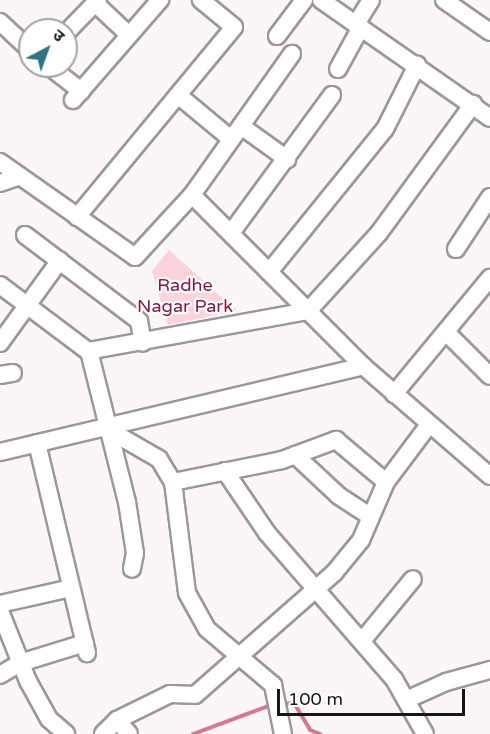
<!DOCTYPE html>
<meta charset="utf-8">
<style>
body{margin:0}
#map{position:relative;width:490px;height:734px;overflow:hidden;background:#fbf6f7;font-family:"Varela Round","Noto Sans Devanagari",sans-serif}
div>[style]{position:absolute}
.green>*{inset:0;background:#fad3db}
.stream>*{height:4px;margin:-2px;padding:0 2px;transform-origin:2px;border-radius:2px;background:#d87890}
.roads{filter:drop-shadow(2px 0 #9c9899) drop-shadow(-2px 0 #9c9899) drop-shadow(0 2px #9c9899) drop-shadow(0 -2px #9c9899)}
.minor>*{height:16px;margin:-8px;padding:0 8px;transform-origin:8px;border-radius:8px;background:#fff}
span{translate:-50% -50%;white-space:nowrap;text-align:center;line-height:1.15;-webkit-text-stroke:4.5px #fff;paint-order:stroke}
.park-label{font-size:18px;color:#8b1643}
.north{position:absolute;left:18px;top:18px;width:60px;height:60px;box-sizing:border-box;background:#fff;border:2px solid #a3a2a2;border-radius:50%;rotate:41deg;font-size:16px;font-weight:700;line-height:24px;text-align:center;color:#191717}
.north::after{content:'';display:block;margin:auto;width:21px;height:27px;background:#2f7382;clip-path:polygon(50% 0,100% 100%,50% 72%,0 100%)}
.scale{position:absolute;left:277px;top:689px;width:188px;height:27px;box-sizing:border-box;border:3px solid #191717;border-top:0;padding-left:8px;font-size:18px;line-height:21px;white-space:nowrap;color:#191717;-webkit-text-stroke:4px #fff;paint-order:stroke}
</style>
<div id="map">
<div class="green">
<i style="clip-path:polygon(169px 250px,236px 310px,236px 311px,168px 325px,152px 271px)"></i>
</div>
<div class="stream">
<i style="left:282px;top:704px;width:12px;rotate:-5deg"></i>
<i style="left:294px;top:703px;width:31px;rotate:59deg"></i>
<i style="left:310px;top:730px;width:11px;rotate:22deg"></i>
<i style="left:193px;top:734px;width:83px;rotate:-20.4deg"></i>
</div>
<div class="roads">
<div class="minor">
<i style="left:321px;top:0;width:206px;rotate:34.9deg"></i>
<i style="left:444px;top:0;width:56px;rotate:34.8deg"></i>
<i style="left:95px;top:3px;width:47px;rotate:43.3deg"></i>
<i style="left:0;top:22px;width:41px;rotate:43deg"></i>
<i style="left:356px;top:24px;width:28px;rotate:-58deg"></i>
<i style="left:66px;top:33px;width:46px;rotate:-45.9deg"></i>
<i style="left:277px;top:36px;width:45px;rotate:-53.1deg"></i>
<i style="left:49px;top:66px;width:41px;rotate:38deg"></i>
<i style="left:338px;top:69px;width:48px;rotate:-61.3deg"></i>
<i style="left:178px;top:95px;width:69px;rotate:39.7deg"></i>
<i style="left:73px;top:100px;width:133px;rotate:-49deg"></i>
<i style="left:241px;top:126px;width:57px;rotate:35.7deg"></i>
<i style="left:0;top:162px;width:165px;rotate:35.1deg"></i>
<i style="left:135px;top:257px;width:84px;rotate:-47.4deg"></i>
<i style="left:192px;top:195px;width:173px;rotate:-54.7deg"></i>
<i style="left:0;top:183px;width:21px;rotate:-19deg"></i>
<i style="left:192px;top:195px;width:242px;rotate:45deg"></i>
<i style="left:363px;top:366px;width:168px;rotate:40.9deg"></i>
<i style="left:77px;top:217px;width:246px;rotate:-50.4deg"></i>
<i style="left:234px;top:27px;width:43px;rotate:-140.7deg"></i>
<i style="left:231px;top:233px;width:171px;rotate:-53.8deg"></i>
<i style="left:25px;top:235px;width:143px;rotate:37deg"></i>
<i style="left:139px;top:321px;width:22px;rotate:80deg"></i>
<i style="left:456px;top:249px;width:62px;rotate:-56.8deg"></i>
<i style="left:269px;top:272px;width:184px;rotate:-51deg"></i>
<i style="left:385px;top:129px;width:72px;rotate:-63.4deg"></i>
<i style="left:0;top:285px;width:110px;rotate:36.9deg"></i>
<i style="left:88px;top:351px;width:224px;rotate:-10.3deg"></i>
<i style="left:308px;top:311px;width:105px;rotate:-47.7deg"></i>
<i style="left:379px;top:233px;width:160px;rotate:-53.9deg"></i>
<i style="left:448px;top:334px;width:59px;rotate:45deg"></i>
<i style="left:0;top:343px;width:102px;rotate:-54.1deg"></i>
<i style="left:89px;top:351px;width:156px;rotate:75.9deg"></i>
<i style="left:127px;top:502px;width:52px;rotate:81.1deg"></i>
<i style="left:135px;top:553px;width:16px;rotate:101deg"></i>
<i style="left:0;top:375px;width:13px;rotate:-9deg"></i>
<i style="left:394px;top:394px;width:151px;rotate:-50.4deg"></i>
<i style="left:107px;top:429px;width:60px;rotate:30deg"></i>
<i style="left:159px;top:459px;width:27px;rotate:59deg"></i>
<i style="left:173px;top:482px;width:112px;rotate:82.8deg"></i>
<i style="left:187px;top:593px;width:41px;rotate:60.9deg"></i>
<i style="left:207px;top:629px;width:87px;rotate:40.3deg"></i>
<i style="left:273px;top:685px;width:50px;rotate:78.5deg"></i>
<i style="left:37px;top:443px;width:216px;rotate:76.6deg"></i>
<i style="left:0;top:452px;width:373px;rotate:-13.3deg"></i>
<i style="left:295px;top:455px;width:60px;rotate:43deg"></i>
<i style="left:339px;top:496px;width:38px;rotate:33deg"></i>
<i style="left:225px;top:471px;width:75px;rotate:55.9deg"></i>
<i style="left:267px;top:533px;width:194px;rotate:49deg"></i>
<i style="left:394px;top:679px;width:63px;rotate:60.6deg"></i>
<i style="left:173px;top:482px;width:111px;rotate:-11.4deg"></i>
<i style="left:282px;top:460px;width:58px;rotate:-20.3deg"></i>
<i style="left:336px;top:440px;width:65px;rotate:40deg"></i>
<i style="left:0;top:604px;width:73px;rotate:-12.7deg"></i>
<i style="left:0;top:611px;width:75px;rotate:68.2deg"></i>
<i style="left:28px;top:681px;width:43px;rotate:61.1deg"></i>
<i style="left:49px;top:719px;width:23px;rotate:41deg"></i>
<i style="left:362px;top:641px;width:80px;rotate:-50.6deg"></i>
<i style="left:0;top:675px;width:23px;rotate:-31deg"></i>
<i style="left:20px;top:663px;width:68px;rotate:-17.1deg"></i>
<i style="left:406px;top:700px;width:44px;rotate:-24.2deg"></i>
<i style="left:446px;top:682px;width:46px;rotate:-15.3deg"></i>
<i style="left:117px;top:720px;width:18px;rotate:49deg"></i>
<i style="left:103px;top:734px;width:20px;rotate:-45deg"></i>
<i style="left:117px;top:720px;width:59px;rotate:-26.1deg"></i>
<i style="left:170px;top:694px;width:25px;rotate:2deg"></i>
<i style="left:195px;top:695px;width:185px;rotate:-41.3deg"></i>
<i style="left:334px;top:573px;width:43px;rotate:-50.7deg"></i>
<i style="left:361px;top:540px;width:63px;rotate:-66.7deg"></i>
<i style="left:386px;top:482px;width:70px;rotate:-53.1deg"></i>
</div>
</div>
<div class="park-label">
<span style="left:185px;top:296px">Radhe<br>Nagar Park</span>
</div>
<div class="north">उ</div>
<div class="scale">100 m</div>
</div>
